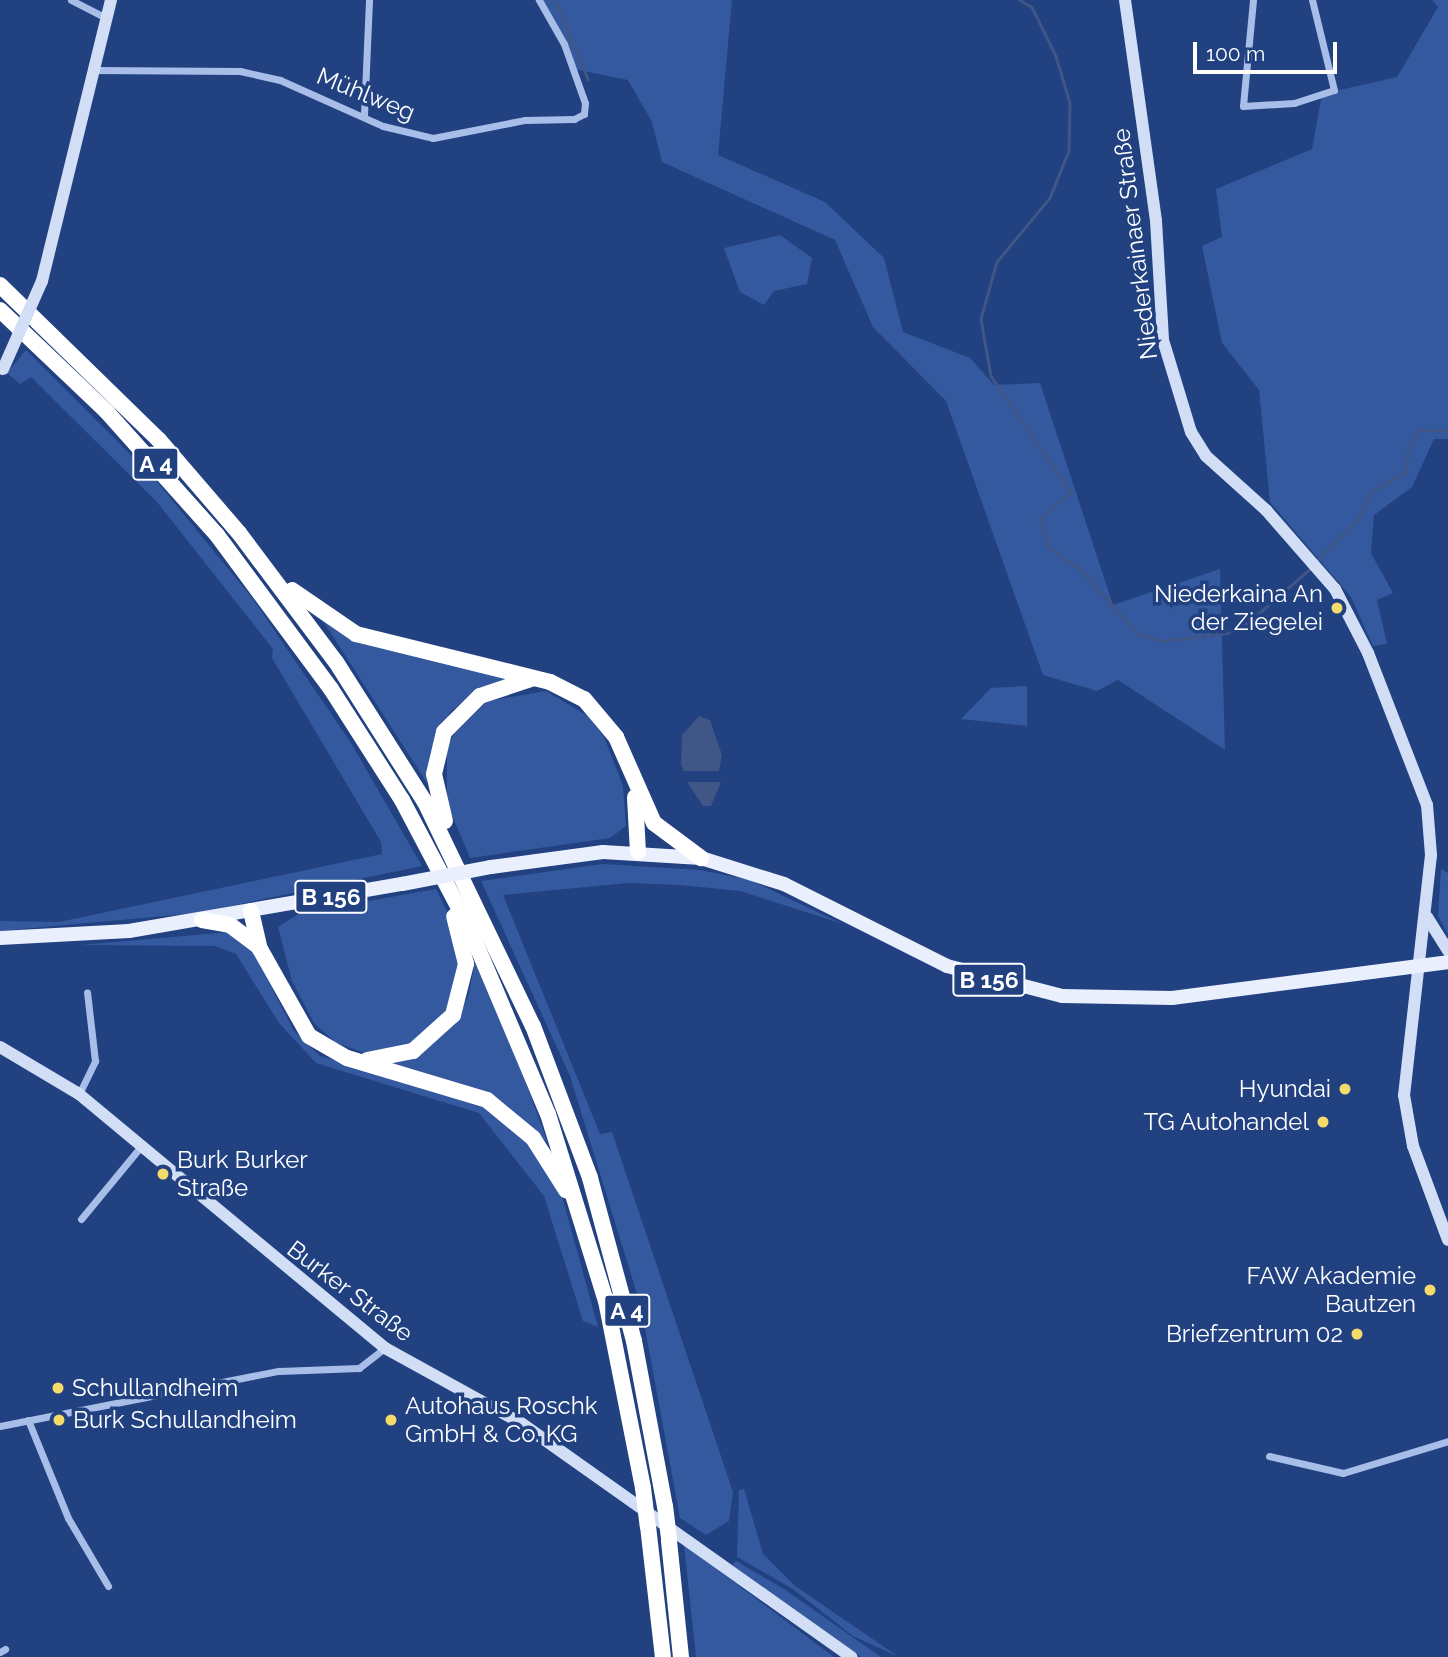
<!DOCTYPE html>
<meta charset="utf-8">
<style>
body{margin:0}
#map{position:relative;width:1448px;height:1657px;overflow:hidden;background:#214181;font-family:Raleway,sans-serif}
div>[style]{position:absolute}
.green>*{inset:0;background:#35599f}
.water>*{inset:0;background:#405686}
.stream>*{height:2.5px;margin:-1.25px;padding:0 1.25px;transform-origin:1.25px;border-radius:1.25px;background:#405686}
.street>*{height:7px;margin:-3.5px;padding:0 3.5px;transform-origin:3.5px;border-radius:3.5px;background:#a8bee8}
.secondary>*{height:12px;margin:-6px;padding:0 6px;transform-origin:6px;border-radius:6px;background:#d2def6}
.primary>*{height:14px;margin:-7px;padding:0 7px;transform-origin:7px;border-radius:7px;background:#eaeffd}
.highway>*{height:16px;margin:-8px;padding:0 8px;transform-origin:8px;border-radius:8px;background:#fff}
.secondary-bridge>*{height:12px;margin:-6px;padding:0 6px;transform-origin:6px;border-radius:6px;background:#d2def6}
.primary-bridge>*{height:14px;margin:-7px;padding:0 7px;transform-origin:7px;border-radius:7px;background:#eaeffd}
.highway-bridge>*{height:16px;margin:-8px;padding:0 8px;transform-origin:8px;border-radius:8px;background:#fff}
.dots>*{width:19px;height:19px;translate:-50% -50%;box-sizing:border-box;border:4px solid #214181;border-radius:50%}
span{translate:-50% -50%;white-space:nowrap;text-align:center;line-height:1.15;-webkit-text-stroke:7px #214181;paint-order:stroke}
.shield-label span{padding:2px 5px;background:#214181;border:2px solid;border-radius:5px;-webkit-text-stroke-width:0}
.shield-label{font-size:23px;color:#fff;font-weight:700}
.street-label{font-size:24px;color:#fff}
.poi-label{font-size:24px;color:#fff}
.right{translate:-100% -50%;text-align:right}
.left{translate:0 -50%;text-align:left}
.scale{position:absolute;left:1193px;top:42px;width:144px;height:32px;box-sizing:border-box;border:4px solid #fff;border-top:0;padding-left:9px;font-size:21px;line-height:24px;white-space:nowrap;color:#fff;-webkit-text-stroke:5px #214181;paint-order:stroke}
</style>
<div id="map">
<div class="green">
<i style="clip-path:polygon(539px 0,732px 0,718px 155px,825px 202px,884px 258px,903px 332px,970px 358px,994px 385px,1040px 383px,1113px 605px,1220px 569px,1225px 750px,1118px 680px,1097px 691px,1043px 675px,946px 401px,873px 327px,835px 240px,662px 162px,652px 122px,628px 80px,573px 69px)"></i>
<i style="clip-path:polygon(1432px 0,1448px 0,1448px 439px,1434px 439px,1412px 487px,1374px 515px,1371px 553px,1393px 593px,1377px 600px,1387px 644px,1373px 646px,1351px 597px,1270px 502px,1259px 390px,1222px 343px,1202px 246px,1222px 237px,1216px 189px,1312px 149px,1322px 94px,1397px 77px,1438px 7px)"></i>
<i style="clip-path:polygon(780px 235px,812px 258px,807px 284px,774px 291px,764px 305px,740px 292px,724px 248px)"></i>
<i style="clip-path:polygon(26px 350px,154px 478px,253px 599px,351px 743px,422px 866px,197px 913px,0 931px,0 921px,59px 922px,382px 854px,381px 842px,272px 658px,273px 649px,157px 502px,31px 377px,20px 384px,7px 373px)"></i>
<i style="clip-path:polygon(300px 599px,335px 627px,518px 675px,484px 687px,451px 711px,431px 750px,427px 783px,325px 624px)"></i>
<i style="clip-path:polygon(1027px 686px,1027px 726px,961px 719px,991px 688px)"></i>
<i style="clip-path:polygon(546px 691px,588px 716px,604px 737px,623px 786px,626px 826px,610px 838px,470px 858px,447px 803px,447px 748px,457px 728px,487px 701px)"></i>
<i style="clip-path:polygon(602px 864px,700px 870px,750px 880px,843px 924px,740px 891px,680px 885px,628px 883px,503px 895px,600px 1134px,612px 1132px,733px 1492px,729px 1521px,706px 1535px,680px 1518px,641px 1307px,570px 1076px,481px 881px)"></i>
<i style="clip-path:polygon(1441px 869px,1448px 873px,1448px 935px,1438px 916px)"></i>
<i style="clip-path:polygon(436px 889px,453px 923px,462px 966px,448px 1017px,414px 1047px,367px 1054px,335px 1042px,314px 1023px,292px 981px,278px 927px,300px 913px)"></i>
<i style="clip-path:polygon(228px 932px,249px 943px,294px 1031px,320px 1056px,480px 1103px,528px 1139px,560px 1189px,598px 1327px,583px 1321px,544px 1196px,479px 1113px,316px 1063px,279px 1023px,236px 954px,215px 946px,81px 945px)"></i>
<i style="clip-path:polygon(475px 962px,525px 1081px,548px 1143px,511px 1110px,383px 1064px,416px 1055px,450px 1029px,468px 997px)"></i>
<i style="clip-path:polygon(744px 1489px,763px 1554px,795px 1586px,899px 1657px,853px 1636px,793px 1589px,737px 1557px,739px 1490px)"></i>
<i style="clip-path:polygon(684px 1545px,762px 1603px,834px 1657px,696px 1657px)"></i>
<i style="clip-path:polygon(736px 1561px,784px 1589px,881px 1657px,861px 1657px,732px 1565px)"></i>
</div>
<div class="water">
<i style="clip-path:polygon(699px 716px,710px 720px,722px 755px,719px 771px,684px 771px,681px 764px,682px 735px)"></i>
<i style="clip-path:polygon(687px 782px,721px 782px,711px 806px,703px 806px)"></i>
</div>
<div class="stream">
<i style="left:555px;top:0;width:86px;rotate:67.3deg"></i>
<i style="left:1020px;top:0;width:14px;rotate:30deg"></i>
<i style="left:1032px;top:7px;width:55px;rotate:63.9deg"></i>
<i style="left:1056px;top:56px;width:49px;rotate:73.4deg"></i>
<i style="left:1070px;top:103px;width:48px;rotate:91.2deg"></i>
<i style="left:1069px;top:151px;width:51px;rotate:112deg"></i>
<i style="left:1050px;top:198px;width:83px;rotate:129.6deg"></i>
<i style="left:997px;top:262px;width:59px;rotate:105.7deg"></i>
<i style="left:981px;top:319px;width:58px;rotate:80deg"></i>
<i style="left:991px;top:376px;width:141px;rotate:55.4deg"></i>
<i style="left:1071px;top:492px;width:40px;rotate:138deg"></i>
<i style="left:1041px;top:519px;width:30px;rotate:75deg"></i>
<i style="left:1049px;top:548px;width:36px;rotate:34deg"></i>
<i style="left:1079px;top:568px;width:88px;rotate:47.8deg"></i>
<i style="left:1138px;top:633px;width:24px;rotate:19deg"></i>
<i style="left:1161px;top:641px;width:66px;rotate:-6.9deg"></i>
<i style="left:1227px;top:633px;width:25px;rotate:-27deg"></i>
<i style="left:1249px;top:622px;width:82px;rotate:-41.1deg"></i>
<i style="left:1317px;top:560px;width:58px;rotate:-45deg"></i>
<i style="left:1358px;top:519px;width:30px;rotate:-64deg"></i>
<i style="left:1371px;top:492px;width:40px;rotate:-29.7deg"></i>
<i style="left:1406px;top:472px;width:25px;rotate:-85deg"></i>
<i style="left:1408px;top:447px;width:20px;rotate:-57deg"></i>
<i style="left:1419px;top:430px;width:29px;rotate:2deg"></i>
</div>
<div class="street">
<i style="left:71px;top:0;width:36px;rotate:27deg"></i>
<i style="left:1253px;top:0;width:106px;rotate:95.4deg"></i>
<i style="left:1243px;top:106px;width:51px;rotate:-3.4deg"></i>
<i style="left:1294px;top:103px;width:42px;rotate:-18deg"></i>
<i style="left:1334px;top:90px;width:93px;rotate:-103.7deg"></i>
<i style="left:92px;top:70px;width:148px;rotate:0.4deg"></i>
<i style="left:240px;top:71px;width:41px;rotate:12.7deg"></i>
<i style="left:280px;top:80px;width:113px;rotate:24.1deg"></i>
<i style="left:383px;top:126px;width:51px;rotate:13.5deg"></i>
<i style="left:433px;top:138px;width:94px;rotate:-11.1deg"></i>
<i style="left:525px;top:120px;width:49px;rotate:-1.2deg"></i>
<i style="left:574px;top:119px;width:11px;rotate:-27deg"></i>
<i style="left:584px;top:114px;width:11px;rotate:-85deg"></i>
<i style="left:585px;top:103px;width:63px;rotate:-109.6deg"></i>
<i style="left:564px;top:44px;width:51px;rotate:-119.6deg"></i>
<i style="left:364px;top:115px;width:115px;rotate:-87.5deg"></i>
<i style="left:79px;top:1094px;width:37px;rotate:-64deg"></i>
<i style="left:95px;top:1061px;width:69px;rotate:-96.6deg"></i>
<i style="left:81px;top:1219px;width:96px;rotate:-50.5deg"></i>
<i style="left:28px;top:1420px;width:106px;rotate:67.8deg"></i>
<i style="left:68px;top:1518px;width:79px;rotate:59.5deg"></i>
<i style="left:0;top:1426px;width:284px;rotate:-11.2deg"></i>
<i style="left:279px;top:1371px;width:80px;rotate:-2.1deg"></i>
<i style="left:359px;top:1368px;width:33px;rotate:-38deg"></i>
<i style="left:1269px;top:1456px;width:76px;rotate:12.9deg"></i>
<i style="left:1343px;top:1473px;width:110px;rotate:-16.9deg"></i>
<i style="left:0;top:1652px;width:6px;rotate:-31deg"></i>
</div>
<div class="secondary">
<i style="left:1125px;top:0;width:223px;rotate:82deg"></i>
<i style="left:1156px;top:221px;width:119px;rotate:86.6deg"></i>
<i style="left:1163px;top:340px;width:96px;rotate:73.1deg"></i>
<i style="left:1191px;top:432px;width:28px;rotate:58deg"></i>
<i style="left:1206px;top:456px;width:81px;rotate:42deg"></i>
<i style="left:1266px;top:510px;width:105px;rotate:48.9deg"></i>
<i style="left:1335px;top:589px;width:72px;rotate:62.7deg"></i>
<i style="left:1368px;top:653px;width:163px;rotate:68.8deg"></i>
<i style="left:1427px;top:805px;width:50px;rotate:85.4deg"></i>
<i style="left:1431px;top:855px;width:242px;rotate:96.4deg"></i>
<i style="left:1404px;top:1095px;width:52px;rotate:80deg"></i>
<i style="left:1413px;top:1146px;width:100px;rotate:69.6deg"></i>
<i style="left:42px;top:281px;width:289px;rotate:-76.2deg"></i>
<i style="left:1427px;top:917px;width:40px;rotate:58deg"></i>
<i style="left:0;top:1047px;width:92px;rotate:30.7deg"></i>
<i style="left:79px;top:1094px;width:398px;rotate:39.7deg"></i>
<i style="left:385px;top:1348px;width:155px;rotate:28.9deg"></i>
<i style="left:521px;top:1423px;width:405px;rotate:35.3deg"></i>
</div>
<div class="primary">
<i style="left:491px;top:867px;width:113px;rotate:-7.6deg"></i>
<i style="left:603px;top:852px;width:98px;rotate:3.5deg"></i>
<i style="left:701px;top:858px;width:87px;rotate:17.4deg"></i>
<i style="left:784px;top:884px;width:182px;rotate:26.7deg"></i>
<i style="left:947px;top:966px;width:119px;rotate:14.6deg"></i>
<i style="left:1062px;top:996px;width:110px;rotate:1deg"></i>
<i style="left:1172px;top:998px;width:278px;rotate:-7.4deg"></i>
<i style="left:0;top:938px;width:129px;rotate:-3.1deg"></i>
<i style="left:129px;top:931px;width:277px;rotate:-9.8deg"></i>
</div>
<div class="highway">
<i style="left:0;top:285px;width:222px;rotate:44.3deg"></i>
<i style="left:159px;top:440px;width:123px;rotate:49.3deg"></i>
<i style="left:239px;top:533px;width:161px;rotate:53.1deg"></i>
<i style="left:336px;top:662px;width:166px;rotate:57.6deg"></i>
<i style="left:425px;top:802px;width:249px;rotate:64.3deg"></i>
<i style="left:533px;top:1026px;width:162px;rotate:69.4deg"></i>
<i style="left:590px;top:1178px;width:169px;rotate:74.9deg"></i>
<i style="left:634px;top:1341px;width:168px;rotate:79.4deg"></i>
<i style="left:0;top:310px;width:148px;rotate:43.6deg"></i>
<i style="left:107px;top:412px;width:165px;rotate:48.2deg"></i>
<i style="left:217px;top:535px;width:192px;rotate:53.5deg"></i>
<i style="left:331px;top:689px;width:132px;rotate:57.4deg"></i>
<i style="left:402px;top:800px;width:141px;rotate:62.2deg"></i>
<i style="left:468px;top:925px;width:205px;rotate:67.1deg"></i>
<i style="left:548px;top:1114px;width:196px;rotate:72.8deg"></i>
<i style="left:606px;top:1301px;width:191px;rotate:78.8deg"></i>
<i style="left:292px;top:590px;width:78px;rotate:34.5deg"></i>
<i style="left:356px;top:634px;width:200px;rotate:13.9deg"></i>
<i style="left:550px;top:682px;width:38px;rotate:27deg"></i>
<i style="left:584px;top:699px;width:50px;rotate:49.9deg"></i>
<i style="left:616px;top:737px;width:94px;rotate:66.2deg"></i>
<i style="left:654px;top:823px;width:59px;rotate:36.7deg"></i>
<i style="left:635px;top:797px;width:55px;rotate:86.9deg"></i>
<i style="left:445px;top:821px;width:48px;rotate:-103.2deg"></i>
<i style="left:434px;top:774px;width:43px;rotate:-76.6deg"></i>
<i style="left:444px;top:732px;width:51px;rotate:-45deg"></i>
<i style="left:480px;top:696px;width:54px;rotate:-18.4deg"></i>
<i style="left:251px;top:911px;width:39px;rotate:77deg"></i>
<i style="left:260px;top:949px;width:100px;rotate:60.6deg"></i>
<i style="left:309px;top:1036px;width:44px;rotate:30.1deg"></i>
<i style="left:347px;top:1058px;width:146px;rotate:16.7deg"></i>
<i style="left:487px;top:1100px;width:60px;rotate:39.6deg"></i>
<i style="left:533px;top:1138px;width:62px;rotate:57.6deg"></i>
<i style="left:202px;top:920px;width:28px;rotate:10deg"></i>
<i style="left:230px;top:925px;width:35px;rotate:37deg"></i>
<i style="left:367px;top:1060px;width:47px;rotate:-11.1deg"></i>
<i style="left:413px;top:1051px;width:54px;rotate:-42deg"></i>
<i style="left:453px;top:1015px;width:53px;rotate:-75.7deg"></i>
<i style="left:466px;top:964px;width:49px;rotate:-104deg"></i>
<i style="left:648px;top:1526px;width:132px;rotate:83.5deg"></i>
<i style="left:669px;top:1541px;width:117px;rotate:84.1deg"></i>
</div>
<div class="secondary-bridge">
<i style="left:3px;top:369px;width:96px;rotate:-66.1deg"></i>
</div>
<div class="primary-bridge">
<i style="left:402px;top:884px;width:91px;rotate:-10.8deg"></i>
</div>
<div class="highway-bridge">
<i style="left:643px;top:1488px;width:38px;rotate:83deg"></i>
<i style="left:665px;top:1506px;width:35px;rotate:83deg"></i>
</div>
<div class="dots">
<i style="left:1337px;top:608px;background:#f4db6a"></i>
<i style="left:1345px;top:1089px;background:#f4db6a"></i>
<i style="left:1323px;top:1122px;background:#f4db6a"></i>
<i style="left:163px;top:1174px;background:#f4db6a"></i>
<i style="left:1430px;top:1290px;background:#f4db6a"></i>
<i style="left:1357px;top:1334px;background:#f4db6a"></i>
<i style="left:58px;top:1388px;background:#f4db6a"></i>
<i style="left:59px;top:1420px;background:#f4db6a"></i>
<i style="left:391px;top:1420px;background:#f4db6a"></i>
</div>
<div class="shield-label">
<span style="left:156px;top:464px">A 4</span>
<span style="left:331px;top:897px">B 156</span>
<span style="left:989px;top:980px">B 156</span>
<span style="left:627px;top:1311px">A 4</span>
</div>
<div class="street-label">
<span style="left:366px;top:94px;rotate:22deg">Mühlweg</span>
<span style="left:1135px;top:244px;rotate:-97deg">Niederkainaer Straße</span>
<span style="left:350px;top:1291px;rotate:37deg">Burker Straße</span>
</div>
<div class="poi-label">
<span class="right" style="left:1323px;top:608px">Niederkaina An<br>der Ziegelei</span>
<span class="right" style="left:1331px;top:1089px">Hyundai</span>
<span class="right" style="left:1309px;top:1122px">TG Autohandel</span>
<span class="left" style="left:177px;top:1174px">Burk Burker<br>Straße</span>
<span class="right" style="left:1416px;top:1290px">FAW Akademie<br>Bautzen</span>
<span class="right" style="left:1343px;top:1334px">Briefzentrum 02</span>
<span class="left" style="left:72px;top:1388px">Schullandheim</span>
<span class="left" style="left:405px;top:1420px">Autohaus Roschk<br>GmbH &amp; Co. KG</span>
<span class="left" style="left:73px;top:1420px">Burk Schullandheim</span>
</div>
<div class="scale">100 m</div>
</div>
